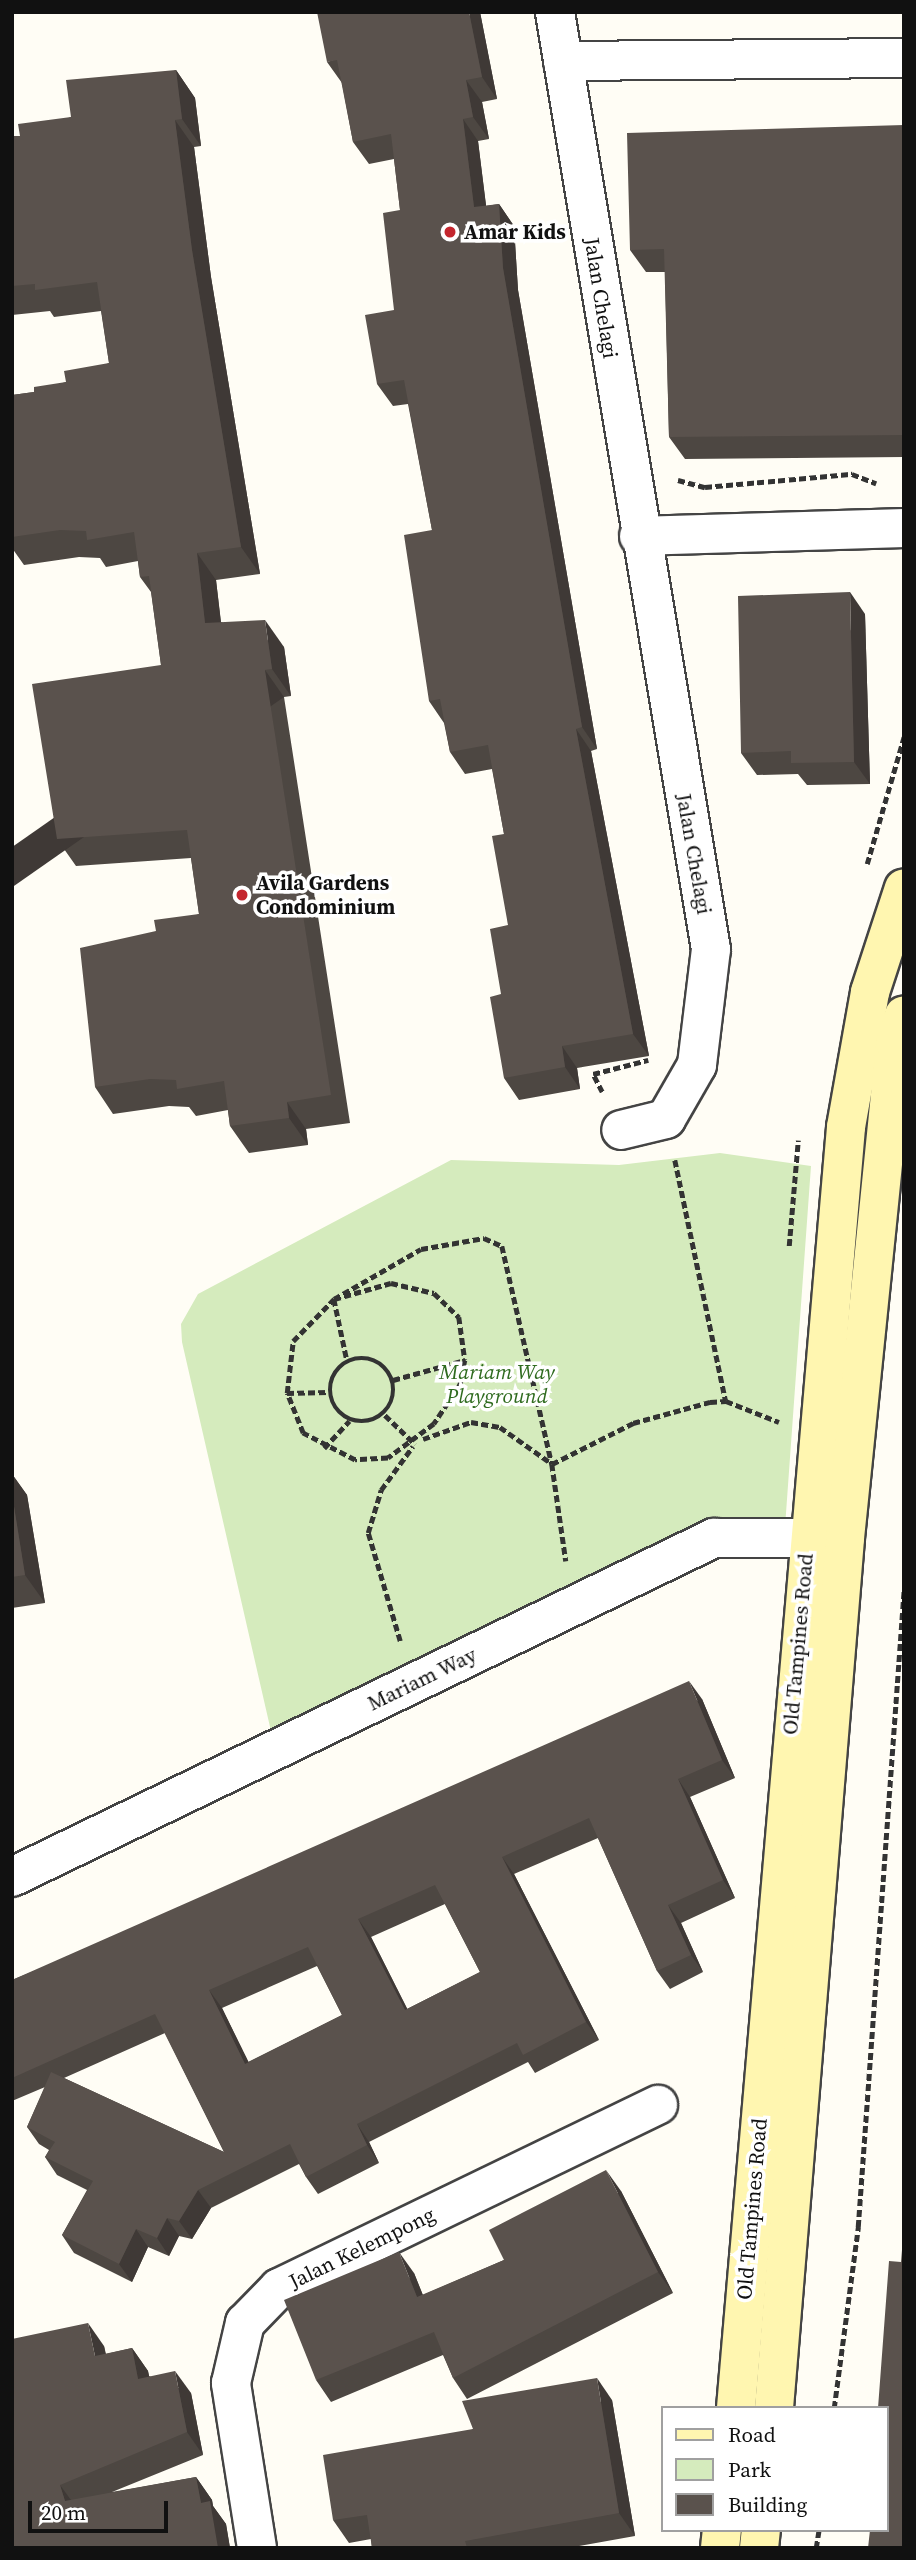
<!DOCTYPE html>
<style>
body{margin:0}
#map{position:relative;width:916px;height:2560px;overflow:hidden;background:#fffdf5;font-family:"Source Serif 4",serif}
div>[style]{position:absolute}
.green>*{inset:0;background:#d5ebbd}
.path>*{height:4.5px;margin-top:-2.25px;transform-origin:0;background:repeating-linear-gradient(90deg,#333 0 7px,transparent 0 10.5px)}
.path>.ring{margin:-2.25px;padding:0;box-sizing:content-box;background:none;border:4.5px solid #333;border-radius:50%}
.roads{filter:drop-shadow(2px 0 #444) drop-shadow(-2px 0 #444) drop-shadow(0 2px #444) drop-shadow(0 -2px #444)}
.street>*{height:38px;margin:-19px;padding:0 19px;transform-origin:19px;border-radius:19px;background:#fff}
.secondary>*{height:38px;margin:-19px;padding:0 19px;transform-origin:19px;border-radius:19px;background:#fff6b0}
.wall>*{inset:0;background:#4d4742}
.shaded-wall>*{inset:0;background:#3f3936;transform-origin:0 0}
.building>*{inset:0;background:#5a524d}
.dots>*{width:19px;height:19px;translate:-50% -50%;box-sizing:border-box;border:4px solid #fff;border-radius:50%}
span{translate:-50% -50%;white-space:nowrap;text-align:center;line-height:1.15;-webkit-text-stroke:7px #fff;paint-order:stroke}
.poi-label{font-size:21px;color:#111;font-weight:700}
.left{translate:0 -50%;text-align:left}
.street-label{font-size:21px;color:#111}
.park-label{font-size:21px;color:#2f6b1f;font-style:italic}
.frame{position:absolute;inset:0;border:14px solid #111;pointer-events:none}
.legend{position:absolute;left:661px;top:2406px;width:228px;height:126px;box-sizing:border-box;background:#fff;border:2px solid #a0a0a0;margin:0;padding:9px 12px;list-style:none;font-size:21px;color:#111}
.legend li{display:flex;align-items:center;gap:14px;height:35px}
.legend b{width:35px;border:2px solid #a0a0a0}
.scale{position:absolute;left:28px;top:2501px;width:140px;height:32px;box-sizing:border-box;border:4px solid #111;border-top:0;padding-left:9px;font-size:21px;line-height:24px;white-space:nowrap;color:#111;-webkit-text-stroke:5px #fff;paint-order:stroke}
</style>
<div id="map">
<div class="green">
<i style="clip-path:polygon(720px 1153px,811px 1166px,785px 1527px,273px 1740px,182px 1342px,181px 1324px,198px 1294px,451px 1160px,619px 1165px)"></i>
</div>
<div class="path">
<i style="left:678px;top:480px;width:28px;rotate:15deg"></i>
<i style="left:705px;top:487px;width:148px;rotate:-5.1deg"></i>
<i style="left:852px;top:474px;width:26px;rotate:21deg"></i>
<i style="left:867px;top:864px;width:132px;rotate:-73.8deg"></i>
<i style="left:602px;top:1092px;width:20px;rotate:-117deg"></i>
<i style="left:593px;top:1074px;width:57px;rotate:-14.3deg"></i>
<i style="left:675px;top:1160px;width:246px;rotate:78.1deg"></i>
<i style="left:789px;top:1246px;width:106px;rotate:-85.1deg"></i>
<i style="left:334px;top:1299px;width:59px;rotate:-15.7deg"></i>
<i style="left:391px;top:1283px;width:44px;rotate:13.1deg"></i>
<i style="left:434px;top:1293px;width:35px;rotate:44deg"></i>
<i style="left:459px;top:1317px;width:43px;rotate:82.1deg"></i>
<i style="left:465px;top:1360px;width:25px;rotate:101deg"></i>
<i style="left:460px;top:1385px;width:47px;rotate:123.7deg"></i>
<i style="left:434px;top:1424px;width:57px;rotate:143.5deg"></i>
<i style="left:388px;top:1458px;width:33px;rotate:177deg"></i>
<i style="left:355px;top:1460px;width:59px;rotate:-152.6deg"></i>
<i style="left:303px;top:1433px;width:43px;rotate:-111.8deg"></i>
<i style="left:287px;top:1393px;width:52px;rotate:-83.4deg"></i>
<i style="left:293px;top:1341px;width:59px;rotate:-45.7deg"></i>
<i style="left:334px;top:1299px;width:100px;rotate:-29.9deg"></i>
<i style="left:421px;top:1249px;width:64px;rotate:-9.9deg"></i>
<i style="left:484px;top:1238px;width:20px;rotate:24deg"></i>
<i style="left:502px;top:1246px;width:224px;rotate:77.1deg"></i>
<i style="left:552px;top:1464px;width:98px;rotate:81.8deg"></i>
<i style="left:334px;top:1299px;width:62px;rotate:78deg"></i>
<i class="ring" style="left:330px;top:1358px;width:59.5px;height:59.5px"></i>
<i style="left:393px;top:1380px;width:75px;rotate:-15.5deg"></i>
<i style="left:287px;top:1393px;width:41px;rotate:-1.4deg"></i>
<i style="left:385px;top:1415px;width:42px;rotate:44deg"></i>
<i style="left:423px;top:1439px;width:51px;rotate:-19.5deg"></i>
<i style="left:471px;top:1422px;width:29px;rotate:10deg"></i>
<i style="left:500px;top:1427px;width:62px;rotate:35.2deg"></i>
<i style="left:324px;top:1448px;width:37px;rotate:-47deg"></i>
<i style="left:552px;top:1464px;width:91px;rotate:-26.8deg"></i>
<i style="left:633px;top:1423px;width:80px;rotate:-15.3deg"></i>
<i style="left:710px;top:1402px;width:16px;rotate:-4deg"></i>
<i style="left:726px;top:1401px;width:57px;rotate:21.6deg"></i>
<i style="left:400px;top:1641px;width:113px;rotate:-106.5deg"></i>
<i style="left:368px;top:1533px;width:45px;rotate:-73.2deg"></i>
<i style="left:381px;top:1490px;width:54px;rotate:-54deg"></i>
<i style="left:834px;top:2408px;width:183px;rotate:-82.4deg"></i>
<i style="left:858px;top:2227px;width:640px;rotate:-85.88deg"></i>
<i style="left:816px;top:2548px;width:18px;rotate:-81deg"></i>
</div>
<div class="roads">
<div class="street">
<i style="left:555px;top:12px;width:950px;rotate:80.55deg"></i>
<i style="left:711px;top:949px;width:117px;rotate:96.9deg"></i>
<i style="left:697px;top:1065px;width:62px;rotate:119.9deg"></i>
<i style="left:666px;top:1119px;width:46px;rotate:166.3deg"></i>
<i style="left:563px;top:61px;width:341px;rotate:-0.5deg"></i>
<i style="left:639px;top:536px;width:264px;rotate:-1.7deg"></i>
<i style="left:12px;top:1877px;width:780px;rotate:-25.78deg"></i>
<i style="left:714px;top:1538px;width:128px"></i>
<i style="left:257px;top:2548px;width:167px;rotate:-99deg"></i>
<i style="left:231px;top:2383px;width:62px;rotate:-76.9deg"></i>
<i style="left:245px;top:2323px;width:49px;rotate:-45.8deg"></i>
<i style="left:279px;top:2288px;width:421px;rotate:-25.8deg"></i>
</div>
<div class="secondary">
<i style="left:736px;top:2408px;width:1286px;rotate:-85.09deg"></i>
<i style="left:846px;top:1127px;width:137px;rotate:-79.9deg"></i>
<i style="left:870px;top:992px;width:109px;rotate:-71.9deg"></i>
<i style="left:774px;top:2408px;width:873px;rotate:-85.33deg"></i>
<i style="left:845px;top:1538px;width:498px;rotate:-84.2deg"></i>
<i style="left:895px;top:1043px;width:29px;rotate:-72deg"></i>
<i style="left:720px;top:2548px;width:18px;rotate:-84deg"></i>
<i style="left:759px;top:2548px;width:18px;rotate:-84deg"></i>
</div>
</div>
<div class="wall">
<i style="clip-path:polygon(480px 12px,497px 99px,482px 102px,489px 139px,478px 141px,486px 206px,499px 204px,514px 226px,518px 290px,597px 749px,591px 751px,649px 1056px,577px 1068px,580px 1089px,519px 1100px,504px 1078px,501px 994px,508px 925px,504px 834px,492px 769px,465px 774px,450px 752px,444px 723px,429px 701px,432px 530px,408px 404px,393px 406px,377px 384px,394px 310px,400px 210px,394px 159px,369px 164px,353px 142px,342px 83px,327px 62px)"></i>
<i style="clip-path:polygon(176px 70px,195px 98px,201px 146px,194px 147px,211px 277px,260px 574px,216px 580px,221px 622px,284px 647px,291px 696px,284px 697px,350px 1123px,306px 1129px,308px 1145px,249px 1153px,230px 1126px,228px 1110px,196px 1116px,189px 1107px,169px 1106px,113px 1114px,95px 1087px,156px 931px,199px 914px,191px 858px,76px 866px,57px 839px,161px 665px,151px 592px,140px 577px,138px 561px,106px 567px,100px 558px,79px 557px,24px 565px,12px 548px,12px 395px,34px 392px,66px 382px,109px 363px,101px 311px,54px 317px,50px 311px,12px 315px,12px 136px,20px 136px,71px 117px)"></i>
<i style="clip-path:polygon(904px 125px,904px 457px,685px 459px,669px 437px,665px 272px,646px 272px,630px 250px)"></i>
<i style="clip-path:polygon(865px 614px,870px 784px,807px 785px,798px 774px,757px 775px,741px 753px)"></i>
<i style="clip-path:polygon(12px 1474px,27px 1495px,45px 1603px,12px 1608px)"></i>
<i style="clip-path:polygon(evenodd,702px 1699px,735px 1778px,690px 1797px,735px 1898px,681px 1923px,703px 1972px,670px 1989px,657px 1971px,598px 1838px,514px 1874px,599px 2040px,535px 2073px,528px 2062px,369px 2142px,379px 2163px,318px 2194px,306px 2177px,299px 2164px,211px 2208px,192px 2239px,179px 2236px,169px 2256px,148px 2247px,132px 2282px,74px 2253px,62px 2235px,87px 2190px,57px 2175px,45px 2157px,49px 2150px,39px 2144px,27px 2127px,45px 2087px,12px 2101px,12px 1980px,702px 1699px,445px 1904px,480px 1972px,407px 2009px,371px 1937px,445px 1904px,702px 1699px,317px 1966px,342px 2015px,248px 2062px,222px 2008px,317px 1966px,702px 1699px,165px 2033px,224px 2152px,64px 2078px,165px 2033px)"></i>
<i style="clip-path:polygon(621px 2191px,673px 2293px,467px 2399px,453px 2378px,443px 2355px,331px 2402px,316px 2380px,414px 2273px,423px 2295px,504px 2260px)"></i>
<i style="clip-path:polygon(104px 2346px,106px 2354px,132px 2348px,148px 2371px,149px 2376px,191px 2393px,203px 2455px,112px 2492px,196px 2477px,212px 2500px,213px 2506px,226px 2524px,230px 2548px,12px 2548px)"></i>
<i style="clip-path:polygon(612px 2400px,635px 2536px,568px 2548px,372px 2548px,371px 2539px,349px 2543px,333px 2520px,473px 2429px)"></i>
</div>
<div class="shaded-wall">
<i style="clip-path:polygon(469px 12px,480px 12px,497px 99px,482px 77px)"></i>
<i style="clip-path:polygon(176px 70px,195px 98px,201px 146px,182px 119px)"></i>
<i style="clip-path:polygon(466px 80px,482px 102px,489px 139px,473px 117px)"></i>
<i style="clip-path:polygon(463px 119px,478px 141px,489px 229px,474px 207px)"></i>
<i style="clip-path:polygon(175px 120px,194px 147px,211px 277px,260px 574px,241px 547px,192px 250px)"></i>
<i style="clip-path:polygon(499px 204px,514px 226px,518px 290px,597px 749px,582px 727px,503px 268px)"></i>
<i style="clip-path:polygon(197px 553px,216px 580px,224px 650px,205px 623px)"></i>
<i style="clip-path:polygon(850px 592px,865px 614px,870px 784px,854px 762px)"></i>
<i style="clip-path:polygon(265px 620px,284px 647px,291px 696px,272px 669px)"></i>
<i style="left:265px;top:670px;width:33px;height:430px;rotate:55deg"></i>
<i style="clip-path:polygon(576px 729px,591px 751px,649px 1056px,633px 1034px)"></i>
<i style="clip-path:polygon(562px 1046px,577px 1068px,580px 1089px,565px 1067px)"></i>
<i style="clip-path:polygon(287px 1102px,306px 1129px,308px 1145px,289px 1118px)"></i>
<i style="clip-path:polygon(12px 1474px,27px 1495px,45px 1603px,25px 1575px,12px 1494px)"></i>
<i style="clip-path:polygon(689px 1681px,702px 1699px,735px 1778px,722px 1760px)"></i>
<i style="clip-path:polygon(678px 1779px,690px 1797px,735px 1898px,723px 1880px)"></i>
<i style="clip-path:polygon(502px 1857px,514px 1874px,599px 2040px,586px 2022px)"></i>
<i style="clip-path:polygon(668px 1905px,681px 1923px,703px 1972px,691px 1955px)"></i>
<i style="clip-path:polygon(358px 1919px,371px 1937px,417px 2028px,405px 2010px)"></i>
<i style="clip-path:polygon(209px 1990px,222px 2008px,258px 2081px,245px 2064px)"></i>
<i style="clip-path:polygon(357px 2124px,369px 2142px,379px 2163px,367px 2145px)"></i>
<i style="clip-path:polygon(606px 2170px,621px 2191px,673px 2293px,658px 2272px)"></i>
<i style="clip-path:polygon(198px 2190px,211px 2208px,192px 2239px,179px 2221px)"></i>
<i style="clip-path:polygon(167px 2218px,179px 2236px,169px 2256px,157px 2238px)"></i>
<i style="clip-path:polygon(136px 2229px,148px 2247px,132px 2282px,119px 2264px)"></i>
<i style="clip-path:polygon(399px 2252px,414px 2273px,432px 2319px,417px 2297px)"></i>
<i style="clip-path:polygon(88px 2323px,104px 2346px,110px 2379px,95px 2356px)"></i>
<i style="clip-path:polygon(132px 2348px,148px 2371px,154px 2401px,138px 2379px)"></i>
<i style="clip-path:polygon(175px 2371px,191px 2393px,203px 2455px,187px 2432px)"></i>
<i style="clip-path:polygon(597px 2378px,612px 2400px,635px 2536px,619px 2513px)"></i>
<i style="clip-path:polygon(196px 2477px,212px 2500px,213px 2506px,226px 2524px,230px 2548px,218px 2548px,201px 2503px)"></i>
<i style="clip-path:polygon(60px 2485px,76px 2507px,65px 2501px)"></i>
</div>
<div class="building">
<i style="clip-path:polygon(317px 12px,469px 12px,482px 77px,466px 80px,473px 117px,463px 119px,474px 207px,499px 204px,503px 268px,582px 727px,576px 729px,633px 1034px,562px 1046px,565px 1067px,504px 1078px,490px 997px,501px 994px,490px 929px,508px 925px,492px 836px,504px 834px,488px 745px,450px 752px,440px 699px,429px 701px,404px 535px,432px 530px,404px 380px,377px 384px,365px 315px,394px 310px,383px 213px,400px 210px,391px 134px,353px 142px,337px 60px,327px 62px)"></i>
<i style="clip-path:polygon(176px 70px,182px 119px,175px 120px,192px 250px,241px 547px,197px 553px,205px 623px,265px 620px,272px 669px,265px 670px,331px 1095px,287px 1102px,289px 1118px,230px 1126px,224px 1081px,177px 1089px,176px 1080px,150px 1079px,95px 1087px,80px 948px,156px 931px,154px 920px,199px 914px,187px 830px,57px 839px,32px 684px,161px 665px,149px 576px,140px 577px,134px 532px,87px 540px,86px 531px,60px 530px,12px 537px,12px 395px,34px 392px,34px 387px,66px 382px,64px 371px,109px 363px,97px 282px,35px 290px,35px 284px,12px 286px,12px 136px,20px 136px,18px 124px,71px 117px,66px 80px)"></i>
<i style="clip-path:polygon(904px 125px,904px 435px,669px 437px,664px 249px,630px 250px,627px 133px)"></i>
<i style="clip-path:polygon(850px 592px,854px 762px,791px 763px,791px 751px,741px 753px,738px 596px)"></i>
<i style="clip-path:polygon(12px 1494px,25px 1575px,12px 1577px)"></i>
<i style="clip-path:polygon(evenodd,689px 1681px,722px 1760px,678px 1779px,723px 1880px,668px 1905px,691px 1955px,657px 1971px,589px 1818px,502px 1857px,586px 2022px,523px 2055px,517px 2043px,357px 2124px,367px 2145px,306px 2177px,290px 2144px,198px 2190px,179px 2221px,167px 2218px,157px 2238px,136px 2229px,119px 2264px,62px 2235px,93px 2181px,45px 2157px,55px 2142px,27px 2127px,51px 2072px,224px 2152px,155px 2014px,12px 2078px,12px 1980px,689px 1681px,435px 1885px,480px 1972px,405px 2010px,358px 1919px,435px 1885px,689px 1681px,308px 1947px,342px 2015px,245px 2064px,209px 1990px,308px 1947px)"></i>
<i style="clip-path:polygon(606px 2170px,658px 2272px,453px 2378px,434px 2332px,316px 2380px,284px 2300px,399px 2252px,417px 2297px,504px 2260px,489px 2230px)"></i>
<i style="clip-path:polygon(904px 2225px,904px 2548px,868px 2548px,870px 2530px,886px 2530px,886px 2408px,878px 2408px,889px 2261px,901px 2262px)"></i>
<i style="clip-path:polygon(88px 2323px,95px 2356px,132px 2348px,138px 2379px,175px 2371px,187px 2432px,60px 2485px,65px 2501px,196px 2477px,201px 2503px,210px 2501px,218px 2548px,12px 2548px,12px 2339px)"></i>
<i style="clip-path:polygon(597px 2378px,619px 2513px,465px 2541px,467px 2548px,372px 2548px,367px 2515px,333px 2520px,323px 2455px,473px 2429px,462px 2401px)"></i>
</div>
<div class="dots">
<i style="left:450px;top:232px;background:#c4262e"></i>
<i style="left:242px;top:895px;background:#c4262e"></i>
</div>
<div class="poi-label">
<span class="left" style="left:464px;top:232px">Amar Kids</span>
<span class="left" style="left:256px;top:895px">Avila Gardens<br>Condominium</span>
</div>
<div class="street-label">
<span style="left:601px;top:298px;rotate:81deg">Jalan Chelagi</span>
<span style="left:694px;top:854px;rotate:80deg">Jalan Chelagi</span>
<span style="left:798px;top:1644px;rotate:-85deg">Old Tampines Road</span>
<span style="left:422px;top:1679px;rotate:-26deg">Mariam Way</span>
<span style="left:752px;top:2209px;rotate:-85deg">Old Tampines Road</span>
<span style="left:362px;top:2248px;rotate:-26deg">Jalan Kelempong</span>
</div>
<div class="park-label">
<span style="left:497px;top:1384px">Mariam Way<br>Playground</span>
</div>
<div class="frame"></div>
<ul class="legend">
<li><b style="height:9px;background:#fff6b0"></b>Road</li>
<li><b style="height:19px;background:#d5ebbd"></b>Park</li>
<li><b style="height:19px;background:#5a524d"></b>Building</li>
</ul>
<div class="scale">20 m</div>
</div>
